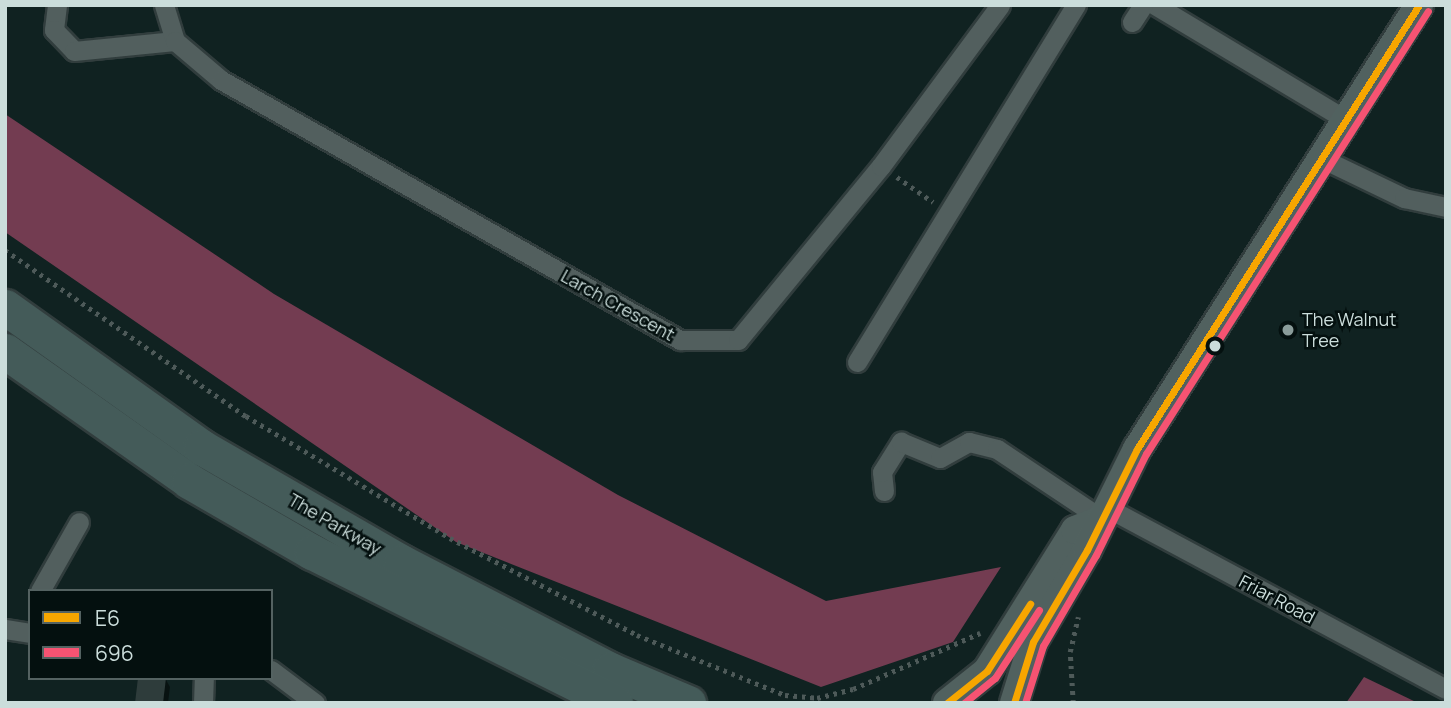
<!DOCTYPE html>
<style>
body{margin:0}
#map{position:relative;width:1451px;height:708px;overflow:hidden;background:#102221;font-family:Manrope,sans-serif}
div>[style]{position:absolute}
.forest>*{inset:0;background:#733c51}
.shadow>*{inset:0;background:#0007}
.building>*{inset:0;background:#2e3c3b}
.path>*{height:4.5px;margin-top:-2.25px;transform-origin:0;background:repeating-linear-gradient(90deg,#4e5a59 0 3.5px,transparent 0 8.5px)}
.roads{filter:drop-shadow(2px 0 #313d3d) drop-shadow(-2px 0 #313d3d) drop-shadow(0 2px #313d3d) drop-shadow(0 -2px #313d3d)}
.street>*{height:19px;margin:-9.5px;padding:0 9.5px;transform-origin:9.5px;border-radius:9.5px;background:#525f5e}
.secondary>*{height:28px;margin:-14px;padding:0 14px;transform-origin:14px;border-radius:14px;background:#51615f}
.highway>*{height:35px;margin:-17.5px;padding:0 17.5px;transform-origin:17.5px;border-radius:17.5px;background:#445b59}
.bus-1>*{height:7px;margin:-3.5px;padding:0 3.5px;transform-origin:3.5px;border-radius:3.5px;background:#f7a600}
.bus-2>*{height:7px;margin:-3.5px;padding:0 3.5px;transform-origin:3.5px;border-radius:3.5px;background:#f65372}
.dots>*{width:19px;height:19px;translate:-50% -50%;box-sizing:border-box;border:4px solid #04100f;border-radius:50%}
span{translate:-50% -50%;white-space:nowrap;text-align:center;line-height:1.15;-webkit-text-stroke:5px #04100f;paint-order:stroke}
.street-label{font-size:18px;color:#cbdddb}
.poi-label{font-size:18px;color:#cbdddb}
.left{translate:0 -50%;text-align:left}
.frame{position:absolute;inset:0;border:7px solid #cbdddb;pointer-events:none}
.legend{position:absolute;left:28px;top:589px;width:245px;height:91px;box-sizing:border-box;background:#04100f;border:2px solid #546261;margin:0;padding:9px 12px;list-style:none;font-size:21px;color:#cbdddb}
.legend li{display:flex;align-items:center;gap:14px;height:35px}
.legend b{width:35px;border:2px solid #546261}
</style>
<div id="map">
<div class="forest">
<i style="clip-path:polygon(5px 114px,274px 294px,618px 495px,826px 601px,1001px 567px,953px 642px,821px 687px,456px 542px,5px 232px)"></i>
<i style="clip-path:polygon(1364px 677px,1418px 703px,1346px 703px)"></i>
</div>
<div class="shadow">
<i style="clip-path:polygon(165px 678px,170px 687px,168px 703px,137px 703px)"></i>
</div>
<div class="building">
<i style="clip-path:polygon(138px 678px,166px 678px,163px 703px,135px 703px)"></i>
</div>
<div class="path">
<i style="left:897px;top:177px;width:44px;rotate:34.8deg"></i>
<i style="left:5px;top:250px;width:293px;rotate:34.6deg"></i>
<i style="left:246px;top:416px;width:238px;rotate:30.9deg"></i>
<i style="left:450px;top:538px;width:211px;rotate:27.4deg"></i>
<i style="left:637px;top:635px;width:160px;rotate:22.1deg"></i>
<i style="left:785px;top:695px;width:32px;rotate:5deg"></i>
<i style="left:817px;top:698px;width:37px;rotate:-14deg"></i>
<i style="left:853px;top:689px;width:139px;rotate:-23.8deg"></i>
<i style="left:1073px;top:703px;width:51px;rotate:-93.4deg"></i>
<i style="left:1070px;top:652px;width:36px;rotate:-77deg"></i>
</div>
<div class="roads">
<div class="street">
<i style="left:57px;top:5px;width:25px;rotate:97deg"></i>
<i style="left:54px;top:30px;width:29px;rotate:46deg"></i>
<i style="left:74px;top:51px;width:101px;rotate:-5.7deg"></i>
<i style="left:164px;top:5px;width:38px;rotate:73deg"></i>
<i style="left:175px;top:41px;width:60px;rotate:40.3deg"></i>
<i style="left:221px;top:80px;width:528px;rotate:29.53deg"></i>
<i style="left:680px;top:340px;width:58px"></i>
<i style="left:738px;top:340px;width:225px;rotate:-50.6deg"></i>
<i style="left:881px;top:166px;width:200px;rotate:-53.5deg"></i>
<i style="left:1155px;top:5px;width:225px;rotate:31deg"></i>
<i style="left:1132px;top:22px;width:20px;rotate:-57deg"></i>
<i style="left:1325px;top:160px;width:88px;rotate:25.7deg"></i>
<i style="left:1404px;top:198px;width:43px;rotate:12.1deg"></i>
<i style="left:857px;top:362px;width:419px;rotate:-58.5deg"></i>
<i style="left:884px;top:491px;width:19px;rotate:-96deg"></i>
<i style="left:882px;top:472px;width:36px;rotate:-58deg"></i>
<i style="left:901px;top:442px;width:42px;rotate:22.3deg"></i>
<i style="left:940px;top:458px;width:33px;rotate:-29deg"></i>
<i style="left:969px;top:442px;width:29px;rotate:14deg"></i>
<i style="left:997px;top:449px;width:126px;rotate:33.7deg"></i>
<i style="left:1108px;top:508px;width:383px;rotate:28.2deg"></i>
<i style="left:40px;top:591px;width:79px;rotate:-60.5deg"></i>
<i style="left:5px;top:629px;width:25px;rotate:9deg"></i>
<i style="left:271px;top:670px;width:55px;rotate:36.9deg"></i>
<i style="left:203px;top:703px;width:25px;rotate:-88deg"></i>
</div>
<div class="secondary">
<i style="left:947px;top:703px;width:51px;rotate:-38.7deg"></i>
<i style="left:987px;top:671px;width:166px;rotate:-58deg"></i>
<i style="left:1075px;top:530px;width:29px;rotate:-22deg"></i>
<i style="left:1014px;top:703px;width:64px;rotate:-72.7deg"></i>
<i style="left:1033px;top:642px;width:107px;rotate:-59.6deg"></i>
<i style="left:1087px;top:550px;width:113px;rotate:-63.7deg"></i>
<i style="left:1137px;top:449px;width:526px;rotate:-57.58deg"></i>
</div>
<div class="highway">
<i style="left:5px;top:307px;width:241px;rotate:35.5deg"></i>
<i style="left:201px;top:447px;width:231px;rotate:29.9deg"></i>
<i style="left:401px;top:562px;width:235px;rotate:27.3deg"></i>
<i style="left:610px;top:670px;width:85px;rotate:22.9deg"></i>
<i style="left:5px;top:351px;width:225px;rotate:35.2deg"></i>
<i style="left:189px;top:481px;width:142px;rotate:30deg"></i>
<i style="left:312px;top:552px;width:339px;rotate:26.5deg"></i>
</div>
</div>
<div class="bus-1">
<i style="left:947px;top:703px;width:51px;rotate:-38.7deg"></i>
<i style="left:987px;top:671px;width:80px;rotate:-57.3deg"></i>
<i style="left:1014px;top:703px;width:64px;rotate:-72.7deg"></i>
<i style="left:1033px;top:642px;width:107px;rotate:-59.6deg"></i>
<i style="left:1087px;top:550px;width:113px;rotate:-63.7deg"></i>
<i style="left:1137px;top:449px;width:526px;rotate:-57.58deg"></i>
</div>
<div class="bus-2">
<i style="left:964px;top:703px;width:40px;rotate:-39deg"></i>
<i style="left:995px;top:678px;width:81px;rotate:-57.1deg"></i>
<i style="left:1025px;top:703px;width:60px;rotate:-72.5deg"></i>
<i style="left:1043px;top:646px;width:105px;rotate:-59.8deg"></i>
<i style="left:1096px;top:555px;width:113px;rotate:-63.7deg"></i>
<i style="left:1146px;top:454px;width:525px;rotate:-57.52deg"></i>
</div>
<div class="dots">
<i style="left:1288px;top:330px;background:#8a9c9a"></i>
<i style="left:1215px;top:346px;background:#cbdddb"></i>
</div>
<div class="street-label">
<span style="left:618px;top:305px;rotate:29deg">Larch Crescent</span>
<span style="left:335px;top:524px;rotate:30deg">The Parkway</span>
<span style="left:1277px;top:599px;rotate:28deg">Friar Road</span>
</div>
<div class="poi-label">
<span class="left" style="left:1302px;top:330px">The Walnut<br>Tree</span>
</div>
<div class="frame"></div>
<ul class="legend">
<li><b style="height:9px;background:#f7a600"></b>E6</li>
<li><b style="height:9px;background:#f65372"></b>696</li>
</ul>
</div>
